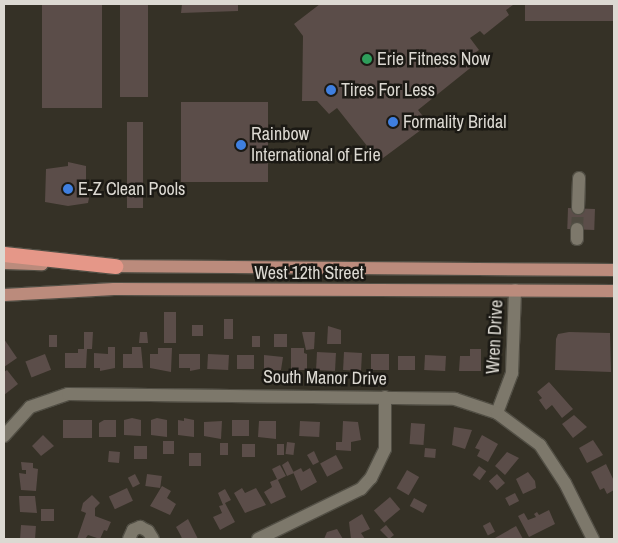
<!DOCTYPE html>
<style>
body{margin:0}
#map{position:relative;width:618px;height:543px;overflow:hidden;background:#353126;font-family:"Archivo Narrow",sans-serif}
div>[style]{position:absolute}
.building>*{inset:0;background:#5b4d49;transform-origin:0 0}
.minor-tunnel>*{height:12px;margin-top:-6px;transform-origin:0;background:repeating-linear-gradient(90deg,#4e4a40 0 12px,transparent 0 18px)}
.roads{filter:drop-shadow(1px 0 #524f45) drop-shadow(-1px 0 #524f45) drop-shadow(0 1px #524f45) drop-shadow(0 -1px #524f45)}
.minor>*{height:12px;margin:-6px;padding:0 6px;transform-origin:6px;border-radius:6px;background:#7d786b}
.major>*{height:12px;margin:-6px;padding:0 6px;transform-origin:6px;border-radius:6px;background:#bb8b7c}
.highway>*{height:15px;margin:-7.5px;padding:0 7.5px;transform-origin:7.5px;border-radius:7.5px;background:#e59788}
.dots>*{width:14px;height:14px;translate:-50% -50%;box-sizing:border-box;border:2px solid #1b1914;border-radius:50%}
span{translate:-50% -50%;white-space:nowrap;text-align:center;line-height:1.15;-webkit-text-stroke:5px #1b1914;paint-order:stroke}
.poi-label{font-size:18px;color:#dcd9d2}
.left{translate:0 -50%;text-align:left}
.street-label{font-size:18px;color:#dcd9d2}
.frame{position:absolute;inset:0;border:5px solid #dcd9d2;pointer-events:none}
</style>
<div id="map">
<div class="building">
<i style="left:42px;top:4px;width:60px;height:104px"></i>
<i style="left:120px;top:4px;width:28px;height:93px"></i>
<i style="clip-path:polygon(182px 4px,238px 4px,238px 11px,181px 13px)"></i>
<i style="clip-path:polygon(320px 4px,511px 4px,513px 5px,506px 10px,509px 15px,484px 35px,480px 31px,470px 38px,479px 50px,473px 54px,479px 61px,418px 110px,429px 124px,379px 161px,337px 108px,329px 114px,317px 101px,302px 101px,303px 36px,294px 24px)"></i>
<i style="left:525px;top:4px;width:89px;height:17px"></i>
<i style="left:181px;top:102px;width:87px;height:80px"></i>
<i style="left:127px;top:122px;width:16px;height:86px"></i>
<i style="clip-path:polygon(68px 162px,86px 166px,86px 183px,90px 193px,88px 203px,68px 206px,45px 202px,46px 169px,68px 166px)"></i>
<i style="left:568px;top:208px;width:27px;height:21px;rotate:2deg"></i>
<i style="left:164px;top:312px;width:12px;height:31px"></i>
<i style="left:224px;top:319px;width:9px;height:20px"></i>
<i style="left:192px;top:325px;width:11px;height:11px"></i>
<i style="clip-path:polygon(328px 326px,341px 330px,341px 344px,327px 344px)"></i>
<i style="clip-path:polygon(84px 332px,93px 332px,92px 349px,87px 349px,86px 368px,65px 368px,65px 353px,78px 353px,78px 349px,84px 349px)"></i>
<i style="clip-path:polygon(140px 332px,147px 332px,148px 343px,139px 343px)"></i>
<i style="clip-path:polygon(302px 332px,315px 332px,314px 349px,306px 350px)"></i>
<i style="clip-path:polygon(569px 332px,610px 333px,611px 372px,555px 370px,556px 339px,558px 334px)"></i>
<i style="left:274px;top:334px;width:13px;height:13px"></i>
<i style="left:49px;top:335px;width:8px;height:12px"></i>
<i style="left:252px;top:336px;width:8px;height:11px"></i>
<i style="clip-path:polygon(4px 339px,17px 358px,4px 367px)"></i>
<i style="clip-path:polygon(108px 347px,115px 347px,115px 368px,100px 371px,100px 368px,94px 368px,94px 353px,108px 354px)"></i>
<i style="clip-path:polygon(132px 347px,141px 347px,143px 368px,123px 368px,123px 354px,132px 354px)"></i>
<i style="clip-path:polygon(158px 348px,172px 348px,171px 372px,150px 368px,150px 354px,158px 354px)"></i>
<i style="clip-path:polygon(291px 348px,304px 348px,304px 353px,307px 354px,307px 370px,291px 370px)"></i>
<i style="clip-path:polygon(470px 349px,481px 349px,481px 371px,459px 371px,460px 356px,470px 356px)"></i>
<i style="left:317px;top:352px;width:19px;height:18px;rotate:3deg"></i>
<i style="left:344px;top:352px;width:18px;height:18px;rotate:3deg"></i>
<i style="left:45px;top:354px;width:17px;height:21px;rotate:69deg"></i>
<i style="clip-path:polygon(179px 354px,200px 354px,200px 369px,190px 371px,190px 368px,179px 368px)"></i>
<i style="left:208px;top:354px;width:21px;height:15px;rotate:3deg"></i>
<i style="left:389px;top:354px;width:16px;height:18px;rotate:90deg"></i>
<i style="left:237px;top:355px;width:17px;height:14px"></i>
<i style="clip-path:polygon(264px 355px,283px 357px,281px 370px,264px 370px)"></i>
<i style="left:425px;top:355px;width:21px;height:15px;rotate:3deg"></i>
<i style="left:398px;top:356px;width:17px;height:14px"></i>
<i style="clip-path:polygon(7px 370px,18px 384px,4px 395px,4px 372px)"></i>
<i style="clip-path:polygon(549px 382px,573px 409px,562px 418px,552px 405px,546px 410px,539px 400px,542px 398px,537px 392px)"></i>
<i style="clip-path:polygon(574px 415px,587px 427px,573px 438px,562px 424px)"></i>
<i style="clip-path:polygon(132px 418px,141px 420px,141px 436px,124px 435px,124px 420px)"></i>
<i style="clip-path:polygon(157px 418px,167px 420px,167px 437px,151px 435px,151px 420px)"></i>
<i style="clip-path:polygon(184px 418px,194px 420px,194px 437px,178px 435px,178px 420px,184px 421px)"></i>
<i style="left:92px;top:420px;width:18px;height:29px;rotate:90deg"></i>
<i style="clip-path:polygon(104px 420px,116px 420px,116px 437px,99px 437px,99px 423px)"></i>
<i style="left:232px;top:420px;width:17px;height:16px"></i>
<i style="clip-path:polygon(222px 421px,221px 439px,204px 436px,204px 422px)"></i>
<i style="clip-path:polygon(259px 421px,276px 421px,276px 439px,258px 437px)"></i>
<i style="left:300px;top:421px;width:20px;height:15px;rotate:3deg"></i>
<i style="clip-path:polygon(343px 421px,358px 422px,361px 440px,351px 442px,351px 451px,336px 450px,336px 442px,342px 442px)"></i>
<i style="left:411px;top:423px;width:14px;height:21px;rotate:4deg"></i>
<i style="clip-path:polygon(454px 427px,472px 430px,465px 449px,452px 445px)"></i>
<i style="clip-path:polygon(43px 435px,54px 446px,41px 456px,32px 446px)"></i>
<i style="clip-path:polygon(482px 435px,498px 444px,488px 462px,477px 456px,480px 450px,475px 448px)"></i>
<i style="clip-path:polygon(593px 440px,603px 455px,587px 463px,579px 448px)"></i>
<i style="left:163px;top:441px;width:11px;height:13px"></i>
<i style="left:287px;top:442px;width:8px;height:12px;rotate:7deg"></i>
<i style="left:220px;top:443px;width:8px;height:12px"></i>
<i style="left:242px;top:444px;width:13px;height:13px"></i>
<i style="left:277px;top:444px;width:7px;height:11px"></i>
<i style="left:134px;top:446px;width:13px;height:13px"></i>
<i style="left:425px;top:448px;width:11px;height:9px;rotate:5deg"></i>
<i style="left:109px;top:451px;width:11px;height:11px;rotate:5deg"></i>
<i style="clip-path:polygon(314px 451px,319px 462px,313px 465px,307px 455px)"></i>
<i style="clip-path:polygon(507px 452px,519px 458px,505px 475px,495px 466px)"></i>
<i style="left:189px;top:453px;width:12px;height:13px"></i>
<i style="left:336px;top:455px;width:15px;height:18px;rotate:62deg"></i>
<i style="clip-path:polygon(288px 461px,294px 473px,287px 476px,282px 465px)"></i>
<i style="clip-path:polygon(21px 462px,33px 463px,33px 468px,38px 469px,36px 491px,21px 490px,19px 473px,26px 474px,26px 470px,22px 470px)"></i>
<i style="clip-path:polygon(606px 464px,614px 481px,614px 490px,607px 494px,604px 488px,600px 490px,591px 472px)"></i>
<i style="clip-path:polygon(280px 465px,286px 476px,278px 480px,286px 497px,271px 504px,264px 492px,272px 487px,270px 482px,277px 479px,272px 469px)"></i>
<i style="left:479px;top:466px;width:9px;height:11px;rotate:36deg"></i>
<i style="clip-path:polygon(301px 468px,303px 472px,310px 468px,317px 482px,301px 491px,293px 472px)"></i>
<i style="left:407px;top:470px;width:14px;height:21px;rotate:30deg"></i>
<i style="clip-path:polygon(528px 472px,535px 481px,536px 488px,523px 494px,516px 479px)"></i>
<i style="left:135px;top:474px;width:11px;height:8px;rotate:63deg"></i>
<i style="left:147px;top:474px;width:15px;height:12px;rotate:8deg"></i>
<i style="left:497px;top:474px;width:12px;height:11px;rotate:48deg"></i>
<i style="clip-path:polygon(162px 486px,171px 491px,167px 498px,176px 504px,170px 515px,150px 506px)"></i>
<i style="left:127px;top:488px;width:14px;height:20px;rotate:65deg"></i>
<i style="clip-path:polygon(242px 488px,245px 493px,256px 488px,266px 505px,245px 513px,234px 493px)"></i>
<i style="clip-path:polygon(225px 489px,231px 500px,225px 503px,235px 522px,220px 530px,213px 517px,222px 513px,219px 506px,223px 505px,218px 493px)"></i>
<i style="left:515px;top:493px;width:9px;height:11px;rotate:63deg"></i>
<i style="clip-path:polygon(92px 495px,100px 503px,95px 508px,95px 516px,111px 522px,110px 524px,107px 531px,104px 530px,100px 539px,88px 535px,85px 539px,77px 539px,86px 513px,81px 511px,83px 503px)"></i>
<i style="clip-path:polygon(19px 496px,35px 496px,37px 513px,20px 512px)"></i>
<i style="left:390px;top:497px;width:16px;height:21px;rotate:50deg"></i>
<i style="left:414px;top:498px;width:15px;height:9px;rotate:28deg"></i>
<i style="left:41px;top:509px;width:13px;height:12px"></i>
<i style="clip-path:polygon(549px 510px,555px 524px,529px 537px,518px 516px,524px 513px,528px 520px,536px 517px,534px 514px,537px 512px,539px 515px)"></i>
<i style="clip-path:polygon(362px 514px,370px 529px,361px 533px,365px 539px,351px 539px,349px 522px)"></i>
<i style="clip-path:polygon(188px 519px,198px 539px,182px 539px,181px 536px,176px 527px)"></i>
<i style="left:490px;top:522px;width:11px;height:8px;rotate:63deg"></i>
<i style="left:21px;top:525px;width:15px;height:14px;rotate:4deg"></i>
<i style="clip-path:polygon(386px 525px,394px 535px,389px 539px,380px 530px)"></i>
<i style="clip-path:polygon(516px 526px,523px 539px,496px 539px,495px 538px)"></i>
<i style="clip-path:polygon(337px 529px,343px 539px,324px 539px,327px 532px)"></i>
</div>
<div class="minor-tunnel">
<i style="left:577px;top:229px;width:21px;rotate:-87deg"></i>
</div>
<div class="roads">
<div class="minor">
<i style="left:578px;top:208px;width:30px;rotate:-88deg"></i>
<i style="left:577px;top:239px;width:10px;rotate:-90deg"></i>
<i style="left:497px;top:413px;width:43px;rotate:-69.4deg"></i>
<i style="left:512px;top:373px;width:83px;rotate:-87.9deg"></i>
<i style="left:4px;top:436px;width:39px;rotate:-48deg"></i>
<i style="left:30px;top:407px;width:40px;rotate:-18.9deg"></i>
<i style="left:68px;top:394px;width:387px;rotate:0.7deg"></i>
<i style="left:455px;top:399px;width:44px;rotate:18.4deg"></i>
<i style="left:497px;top:413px;width:54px;rotate:36.7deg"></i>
<i style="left:540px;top:445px;width:45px;rotate:56.7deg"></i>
<i style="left:565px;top:483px;width:63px;rotate:63.4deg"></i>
<i style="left:129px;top:539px;width:10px;rotate:-66deg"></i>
<i style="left:133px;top:530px;width:8px;rotate:-23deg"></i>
<i style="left:140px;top:527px;width:9px;rotate:27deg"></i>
<i style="left:148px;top:531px;width:9px;rotate:58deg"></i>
<i style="left:258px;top:539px;width:114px;rotate:-25.9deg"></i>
<i style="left:361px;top:489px;width:15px;rotate:-48deg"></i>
<i style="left:371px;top:478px;width:32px;rotate:-64deg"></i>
<i style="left:385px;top:449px;width:52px;rotate:-90deg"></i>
</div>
<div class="major">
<i style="left:4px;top:263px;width:38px;rotate:2deg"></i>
<i style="left:107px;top:266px;width:507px;rotate:0.45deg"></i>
<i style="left:4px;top:295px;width:110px;rotate:-3.1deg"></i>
<i style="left:114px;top:289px;width:500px;rotate:0.23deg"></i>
</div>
<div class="highway">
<i style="left:4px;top:254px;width:112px;rotate:6.2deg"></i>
</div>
</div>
<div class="dots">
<i style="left:367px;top:59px;background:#2e9e5b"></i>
<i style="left:331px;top:90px;background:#3f7fe0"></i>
<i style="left:393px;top:122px;background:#3f7fe0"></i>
<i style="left:241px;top:145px;background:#3f7fe0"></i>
<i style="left:68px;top:189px;background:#3f7fe0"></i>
</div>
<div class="poi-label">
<span class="left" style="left:377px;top:59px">Erie Fitness Now</span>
<span class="left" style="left:341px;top:90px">Tires For Less</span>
<span class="left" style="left:403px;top:122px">Formality Bridal</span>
<span class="left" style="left:251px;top:145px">Rainbow<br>International of Erie</span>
<span class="left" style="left:78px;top:189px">E-Z Clean Pools</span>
</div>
<div class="street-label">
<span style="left:309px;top:273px">West 12th Street</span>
<span style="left:495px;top:337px;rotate:-87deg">Wren Drive</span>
<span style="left:325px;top:378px;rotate:1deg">South Manor Drive</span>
</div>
<div class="frame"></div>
</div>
